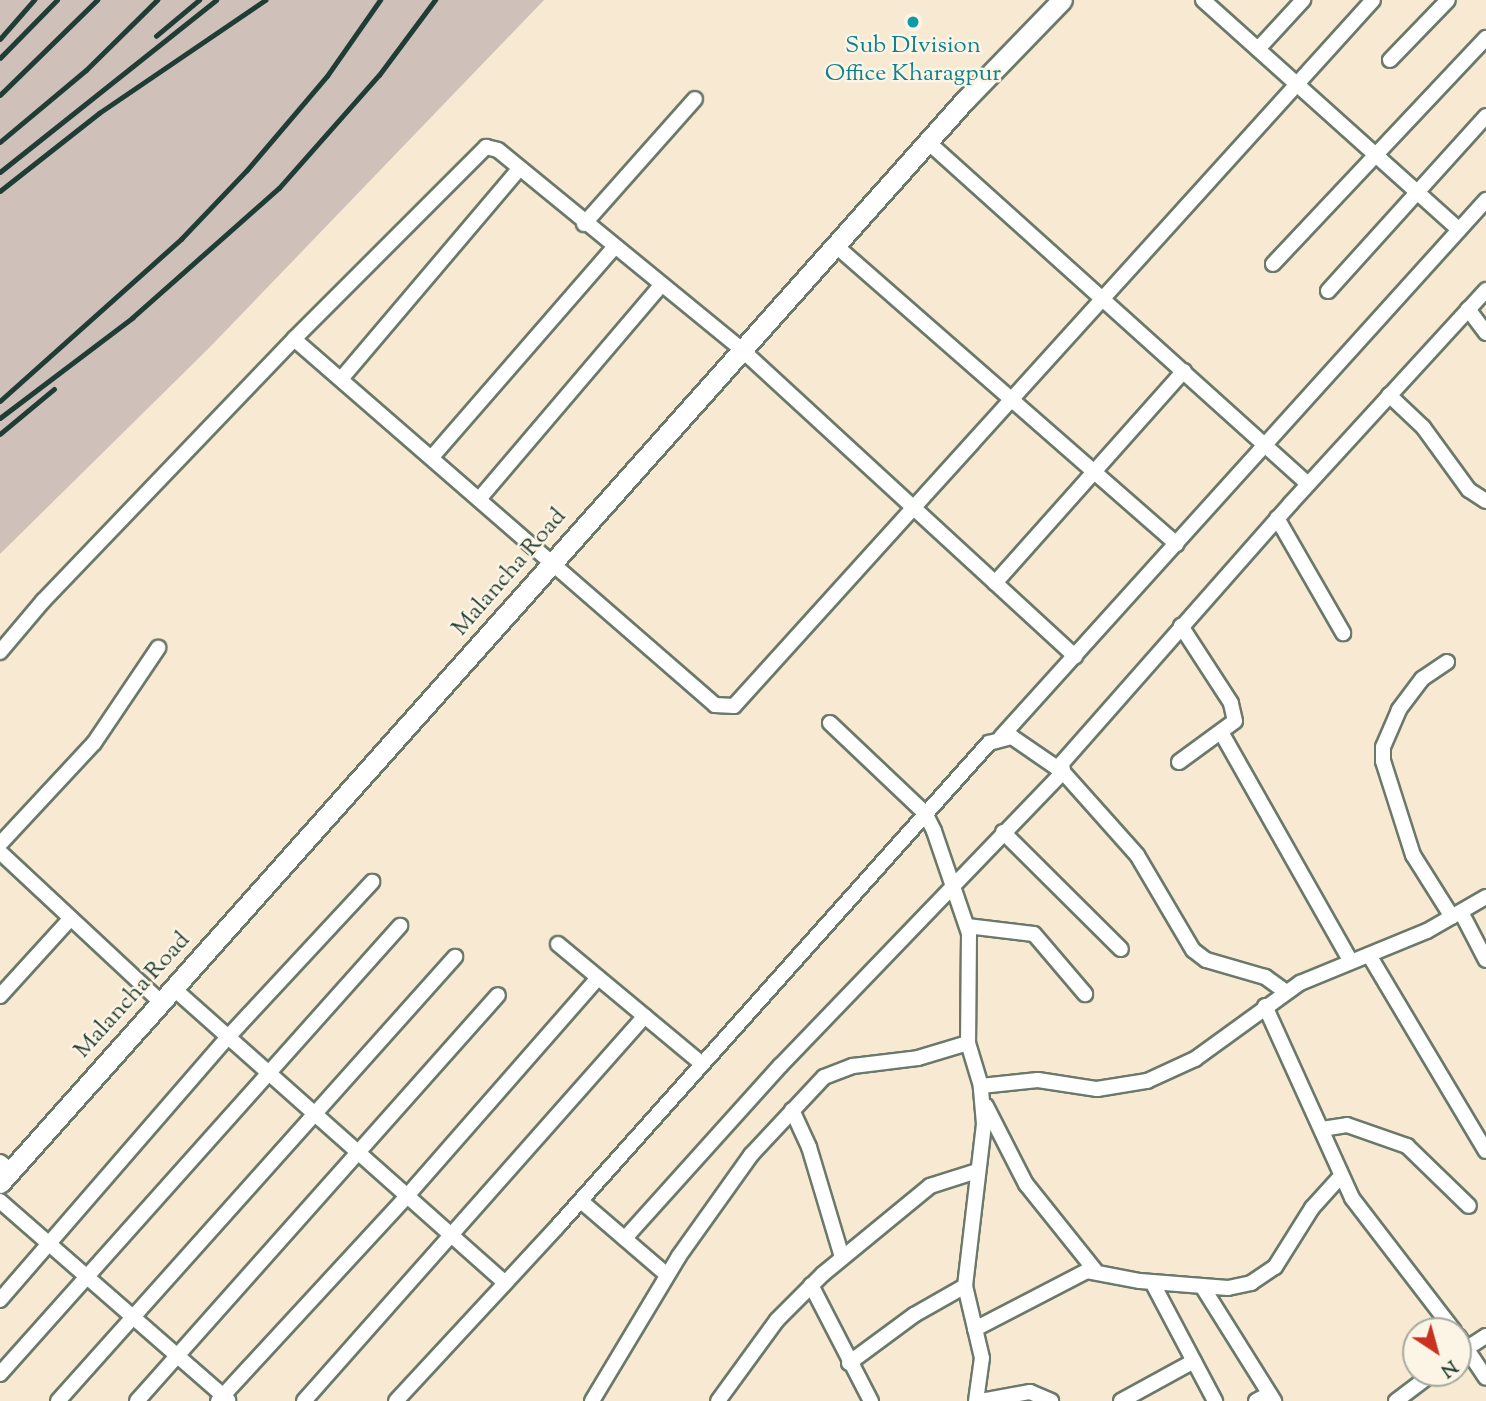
<!DOCTYPE html>
<style>
body{margin:0}
#map{position:relative;width:1486px;height:1401px;overflow:hidden;background:#f7e9d2;font-family:"Sorts Mill Goudy",serif}
div>[style]{position:absolute}
.industrial>*{inset:0;background:#cfc0ba}
.roads{filter:drop-shadow(2px 0 #6b796b) drop-shadow(-2px 0 #6b796b) drop-shadow(0 2px #6b796b) drop-shadow(0 -2px #6b796b)}
.minor>*{height:14px;margin:-7px;padding:0 7px;transform-origin:7px;border-radius:7px;background:#fff}
.secondary>*{height:19px;margin:-9.5px;padding:0 9.5px;transform-origin:9.5px;border-radius:9.5px;background:#fff}
.rail>*{height:4.5px;margin:-2.25px;padding:0 2.25px;transform-origin:2.25px;border-radius:2.25px;background:#1f3d34}
.dots>*{width:19px;height:19px;translate:-50% -50%;box-sizing:border-box;border:4px solid #fcf5e5;border-radius:50%}
span{translate:-50% -50%;white-space:nowrap;text-align:center;line-height:1.15;-webkit-text-stroke:5px #fcf5e5;paint-order:stroke}
.culture-label{font-size:24px;color:#0d838f}
.street-label{font-size:24px;color:#1f3d34}
.north{position:absolute;left:1402px;top:1317px;width:70px;height:70px;box-sizing:border-box;background:#fcf5e5;border:2px solid #a4ab9e;border-radius:50%;rotate:144deg;font-size:19px;font-weight:700;line-height:28px;text-align:center;color:#1f3d34}
.north::after{content:'';display:block;margin:auto;width:24px;height:32px;background:#c8321e;clip-path:polygon(50% 0,100% 100%,50% 72%,0 100%)}
</style>
<div id="map">
<div class="industrial">
<i style="clip-path:polygon(0 0,544px 0,210px 347px,0 554px)"></i>
</div>
<div class="roads">
<div class="minor">
<i style="left:1203px;top:0;width:344px;rotate:41.9deg"></i>
<i style="left:1258px;top:49px;width:67px;rotate:-47.4deg"></i>
<i style="left:1390px;top:60px;width:83px;rotate:-46deg"></i>
<i style="left:928px;top:142px;width:511px;rotate:41.99deg"></i>
<i style="left:584px;top:224px;width:167px;rotate:-48.4deg"></i>
<i style="left:835px;top:245px;width:454px;rotate:41.2deg"></i>
<i style="left:1273px;top:264px;width:311px;rotate:-46.7deg"></i>
<i style="left:1328px;top:291px;width:236px;rotate:-47.9deg"></i>
<i style="left:1468px;top:309px;width:30px;rotate:53deg"></i>
<i style="left:294px;top:339px;width:558px;rotate:41deg"></i>
<i style="left:715px;top:705px;width:19px;rotate:3deg"></i>
<i style="left:734px;top:706px;width:952px;rotate:-47.85deg"></i>
<i style="left:341px;top:379px;width:275px;rotate:-49.7deg"></i>
<i style="left:1389px;top:395px;width:47px;rotate:43.3deg"></i>
<i style="left:1423px;top:427px;width:78px;rotate:53.9deg"></i>
<i style="left:1469px;top:490px;width:20px;rotate:33deg"></i>
<i style="left:432px;top:457px;width:277px;rotate:-49deg"></i>
<i style="left:480px;top:498px;width:280px;rotate:-49.6deg"></i>
<i style="left:1277px;top:518px;width:133px;rotate:60.1deg"></i>
<i style="left:995px;top:583px;width:284px;rotate:-48.3deg"></i>
<i style="left:0;top:652px;width:67px;rotate:-49.9deg"></i>
<i style="left:43px;top:601px;width:363px;rotate:-46.2deg"></i>
<i style="left:294px;top:339px;width:272px;rotate:-45deg"></i>
<i style="left:486px;top:147px;width:12px;rotate:14deg"></i>
<i style="left:498px;top:150px;width:314px;rotate:39.3deg"></i>
<i style="left:741px;top:349px;width:454px;rotate:42.6deg"></i>
<i style="left:1447px;top:662px;width:30px;rotate:146deg"></i>
<i style="left:1422px;top:679px;width:39px;rotate:127deg"></i>
<i style="left:1399px;top:710px;width:40px;rotate:113.4deg"></i>
<i style="left:1383px;top:747px;width:14px;rotate:90deg"></i>
<i style="left:1383px;top:761px;width:99px;rotate:72.3deg"></i>
<i style="left:1413px;top:855px;width:73px;rotate:57.8deg"></i>
<i style="left:830px;top:723px;width:131px;rotate:43.5deg"></i>
<i style="left:925px;top:813px;width:20px;rotate:63deg"></i>
<i style="left:934px;top:831px;width:108px;rotate:71.1deg"></i>
<i style="left:969px;top:933px;width:110px;rotate:90.5deg"></i>
<i style="left:1221px;top:732px;width:264px;rotate:60.5deg"></i>
<i style="left:1001px;top:737px;width:724px;rotate:-47.91deg"></i>
<i style="left:1179px;top:762px;width:69px;rotate:-36.2deg"></i>
<i style="left:1235px;top:721px;width:18px;rotate:-103deg"></i>
<i style="left:1231px;top:703px;width:92px;rotate:-123deg"></i>
<i style="left:1003px;top:832px;width:166px;rotate:44.8deg"></i>
<i style="left:0;top:844px;width:138px;rotate:-47.1deg"></i>
<i style="left:94px;top:743px;width:115px;rotate:-56deg"></i>
<i style="left:0;top:852px;width:220px;rotate:43deg"></i>
<i style="left:1461px;top:912px;width:54px;rotate:62.5deg"></i>
<i style="left:967px;top:926px;width:67px;rotate:6.8deg"></i>
<i style="left:1034px;top:934px;width:79px;rotate:49.6deg"></i>
<i style="left:558px;top:944px;width:187px;rotate:39.8deg"></i>
<i style="left:1369px;top:955px;width:228px;rotate:59.2deg"></i>
<i style="left:173px;top:988px;width:444px;rotate:41.6deg"></i>
<i style="left:1286px;top:992px;width:26px;rotate:-144deg"></i>
<i style="left:1265px;top:977px;width:61px;rotate:-163.9deg"></i>
<i style="left:1206px;top:960px;width:16px;rotate:-142deg"></i>
<i style="left:1193px;top:950px;width:110px;rotate:-120.5deg"></i>
<i style="left:1137px;top:855px;width:111px;rotate:-131.7deg"></i>
<i style="left:1063px;top:772px;width:9px;rotate:-96deg"></i>
<i style="left:1062px;top:763px;width:346px;rotate:-48.6deg"></i>
<i style="left:1291px;top:503px;width:289px;rotate:-47.5deg"></i>
<i style="left:0;top:996px;width:105px;rotate:-47.7deg"></i>
<i style="left:1265px;top:1006px;width:211px;rotate:65.6deg"></i>
<i style="left:1352px;top:1198px;width:168px;rotate:52.5deg"></i>
<i style="left:986px;top:1106px;width:88px;rotate:62.9deg"></i>
<i style="left:1026px;top:1184px;width:110px;rotate:51.3deg"></i>
<i style="left:792px;top:1110px;width:41px;rotate:65.3deg"></i>
<i style="left:809px;top:1147px;width:115px;rotate:73.3deg"></i>
<i style="left:1322px;top:1129px;width:25px;rotate:-9deg"></i>
<i style="left:1347px;top:1125px;width:64px;rotate:19.3deg"></i>
<i style="left:1407px;top:1146px;width:86px;rotate:44.1deg"></i>
<i style="left:0;top:1162px;width:14px;rotate:39deg"></i>
<i style="left:0;top:1201px;width:303px;rotate:41.1deg"></i>
<i style="left:581px;top:1201px;width:113px;rotate:40.7deg"></i>
<i style="left:1152px;top:1282px;width:135px;rotate:62.1deg"></i>
<i style="left:811px;top:1285px;width:131px;rotate:62.7deg"></i>
<i style="left:1202px;top:1286px;width:136px;rotate:57.9deg"></i>
<i style="left:0;top:1300px;width:348px;rotate:-49.1deg"></i>
<i style="left:228px;top:1037px;width:212px;rotate:-47.1deg"></i>
<i style="left:975px;top:1329px;width:126px;rotate:-27.4deg"></i>
<i style="left:1087px;top:1271px;width:54px;rotate:10.7deg"></i>
<i style="left:1140px;top:1281px;width:88px;rotate:4.5deg"></i>
<i style="left:1228px;top:1288px;width:24px;rotate:-12deg"></i>
<i style="left:1251px;top:1283px;width:29px;rotate:-34deg"></i>
<i style="left:1275px;top:1267px;width:70px;rotate:-57.9deg"></i>
<i style="left:1312px;top:1208px;width:42px;rotate:-47.9deg"></i>
<i style="left:1458px;top:1336px;width:50px;rotate:56.3deg"></i>
<i style="left:1458px;top:1354px;width:33px;rotate:-33deg"></i>
<i style="left:849px;top:1363px;width:81px;rotate:-36.4deg"></i>
<i style="left:914px;top:1315px;width:59px;rotate:-29.6deg"></i>
<i style="left:0;top:1374px;width:601px;rotate:-48.24deg"></i>
<i style="left:58px;top:1401px;width:596px;rotate:-48.2deg"></i>
<i style="left:137px;top:1401px;width:543px;rotate:-48.36deg"></i>
<i style="left:218px;top:1401px;width:279px;rotate:-47.3deg"></i>
<i style="left:407px;top:1196px;width:290px;rotate:-48.8deg"></i>
<i style="left:304px;top:1401px;width:514px;rotate:-48.47deg"></i>
<i style="left:396px;top:1401px;width:237px;rotate:-47.2deg"></i>
<i style="left:557px;top:1227px;width:649px;rotate:-48.25deg"></i>
<i style="left:989px;top:743px;width:24px;rotate:-15deg"></i>
<i style="left:1012px;top:737px;width:62px;rotate:34.5deg"></i>
<i style="left:1063px;top:772px;width:408px;rotate:133.9deg"></i>
<i style="left:780px;top:1066px;width:232px;rotate:132deg"></i>
<i style="left:592px;top:1401px;width:169px;rotate:-59deg"></i>
<i style="left:679px;top:1256px;width:124px;rotate:-54.5deg"></i>
<i style="left:751px;top:1155px;width:107px;rotate:-46.9deg"></i>
<i style="left:824px;top:1077px;width:31px;rotate:-21deg"></i>
<i style="left:853px;top:1066px;width:65px;rotate:-7deg"></i>
<i style="left:918px;top:1058px;width:52px;rotate:-16.7deg"></i>
<i style="left:968px;top:1043px;width:45px;rotate:73.2deg"></i>
<i style="left:981px;top:1086px;width:57px;rotate:-6deg"></i>
<i style="left:1038px;top:1080px;width:60px;rotate:8.7deg"></i>
<i style="left:1097px;top:1089px;width:51px;rotate:-9.1deg"></i>
<i style="left:1147px;top:1081px;width:53px;rotate:-24.6deg"></i>
<i style="left:1195px;top:1059px;width:130px;rotate:-35.9deg"></i>
<i style="left:1300px;top:983px;width:137px;rotate:-22.3deg"></i>
<i style="left:1427px;top:931px;width:68px;rotate:-30deg"></i>
<i style="left:718px;top:1401px;width:100px;rotate:-53.9deg"></i>
<i style="left:777px;top:1320px;width:65px;rotate:-45deg"></i>
<i style="left:823px;top:1274px;width:139px;rotate:-39.4deg"></i>
<i style="left:930px;top:1186px;width:49px;rotate:-17.7deg"></i>
<i style="left:976px;top:1401px;width:43px;rotate:-82.1deg"></i>
<i style="left:982px;top:1358px;width:74px;rotate:-103.3deg"></i>
<i style="left:965px;top:1286px;width:163px;rotate:-83.3deg"></i>
<i style="left:984px;top:1124px;width:38px;rotate:-95deg"></i>
<i style="left:981px;top:1401px;width:50px;rotate:-10.4deg"></i>
<i style="left:1030px;top:1392px;width:23px;rotate:23deg"></i>
<i style="left:1121px;top:1401px;width:83px;rotate:-28.7deg"></i>
<i style="left:1256px;top:1401px;width:15px;rotate:-28deg"></i>
<i style="left:1396px;top:1401px;width:46px;rotate:-37.1deg"></i>
</div>
<div class="secondary">
<i style="left:0;top:1183px;width:1451px;rotate:-48.3deg"></i>
<i style="left:965px;top:100px;width:139px;rotate:-45.9deg"></i>
</div>
</div>
<div class="rail">
<i style="left:156px;top:36px;width:56px;rotate:-39.9deg"></i>
<i style="left:0;top:39px;width:52px;rotate:-48.9deg"></i>
<i style="left:0;top:58px;width:81px;rotate:-45.5deg"></i>
<i style="left:0;top:95px;width:136px;rotate:-44.4deg"></i>
<i style="left:0;top:142px;width:112px;rotate:-39.9deg"></i>
<i style="left:86px;top:70px;width:100px;rotate:-44.6deg"></i>
<i style="left:0;top:172px;width:276px;rotate:-38.5deg"></i>
<i style="left:0;top:191px;width:126px;rotate:-38.2deg"></i>
<i style="left:99px;top:113px;width:201px;rotate:-34.2deg"></i>
<i style="left:0;top:401px;width:243px;rotate:-41.8deg"></i>
<i style="left:181px;top:239px;width:95px;rotate:-46.3deg"></i>
<i style="left:247px;top:170px;width:123px;rotate:-49.6deg"></i>
<i style="left:327px;top:76px;width:93px;rotate:-55.1deg"></i>
<i style="left:0;top:418px;width:166px;rotate:-37.1deg"></i>
<i style="left:132px;top:318px;width:196px;rotate:-41.5deg"></i>
<i style="left:279px;top:188px;width:151px;rotate:-48.5deg"></i>
<i style="left:379px;top:75px;width:94px;rotate:-53.3deg"></i>
<i style="left:0;top:434px;width:70px;rotate:-39.8deg"></i>
</div>
<div class="dots">
<i style="left:913px;top:22px;background:#0f9aa8"></i>
</div>
<div class="culture-label">
<span style="left:913px;top:61px">Sub DIvision<br>Office Kharagpur</span>
</div>
<div class="street-label">
<span style="left:510px;top:573px;rotate:-49deg">Malancha Road</span>
<span style="left:133px;top:996px;rotate:-48deg">Malancha Road</span>
</div>
<div class="north">N</div>
</div>
